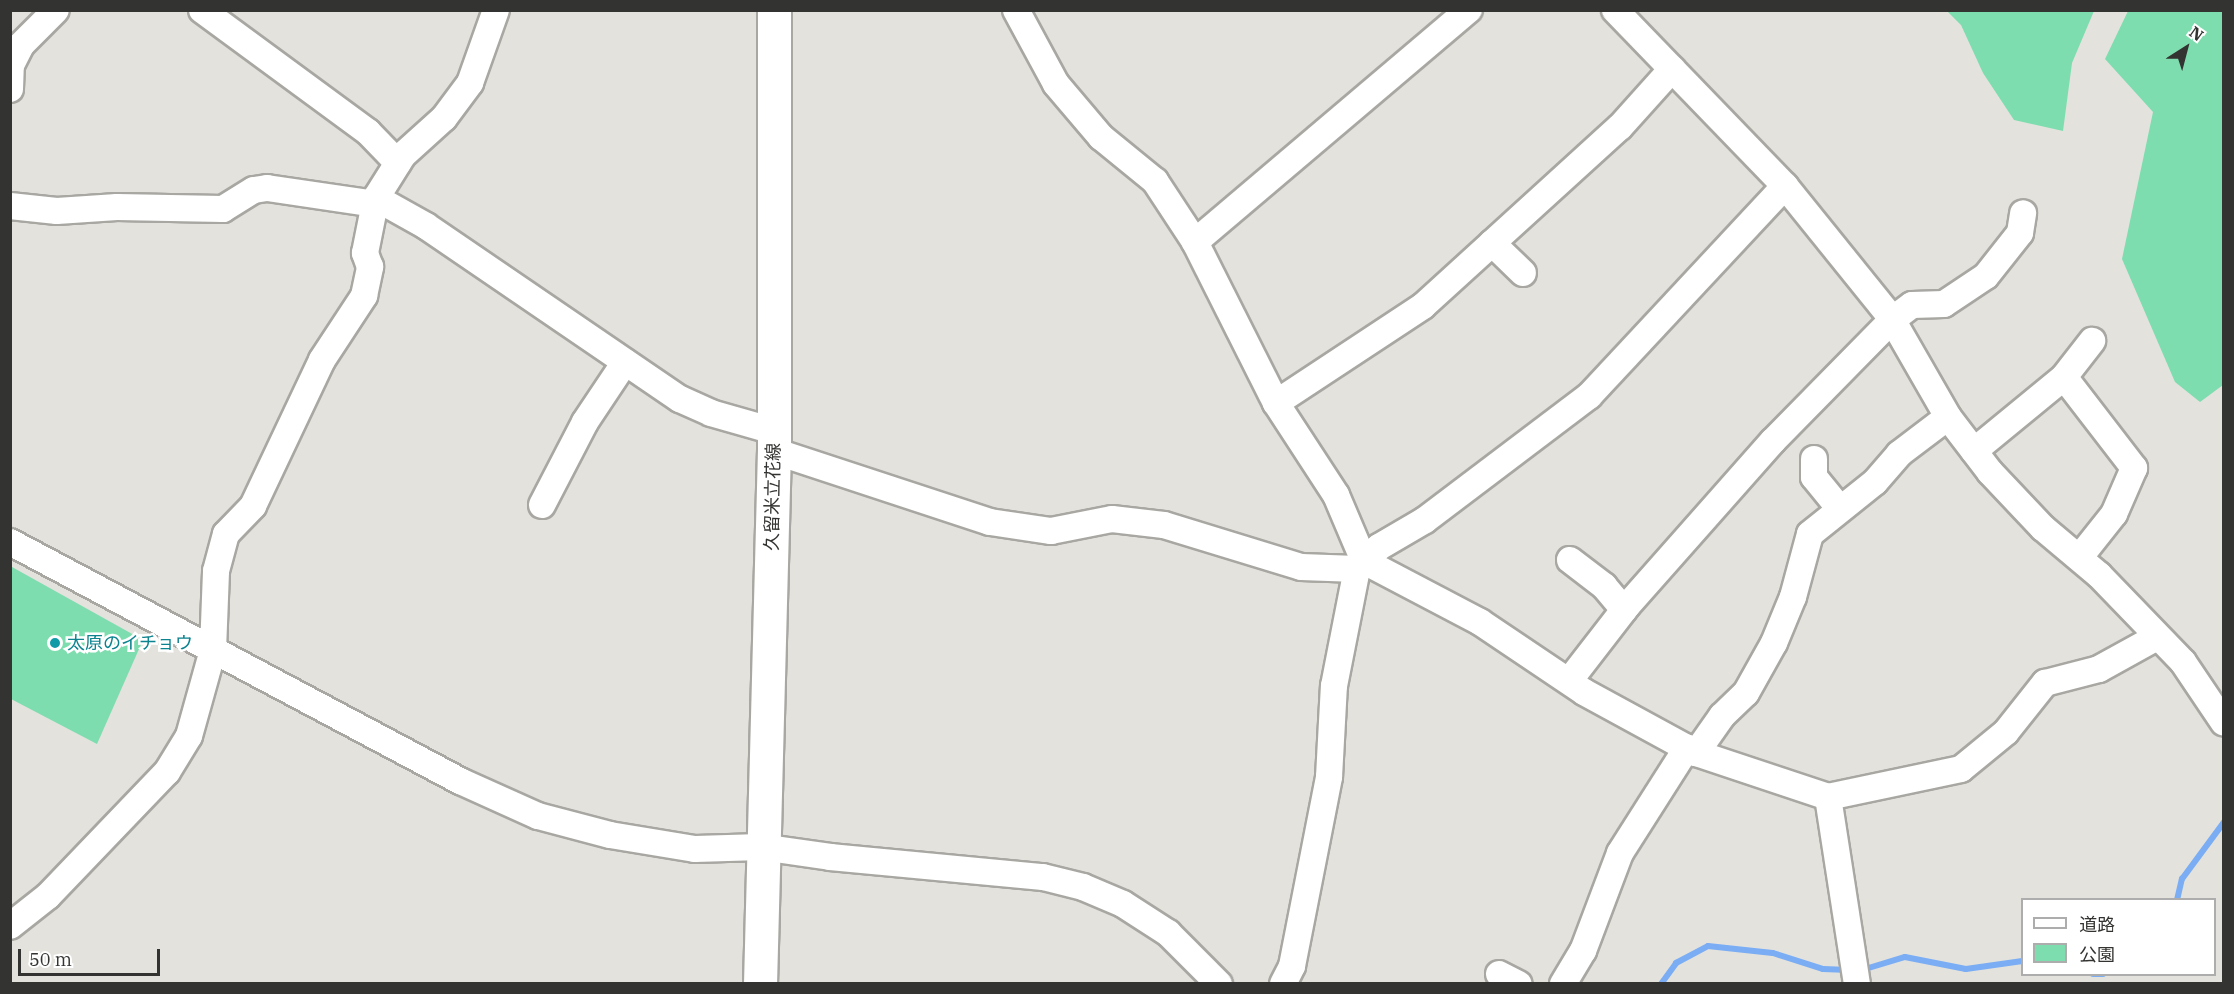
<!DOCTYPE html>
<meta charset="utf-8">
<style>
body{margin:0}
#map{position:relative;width:2234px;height:994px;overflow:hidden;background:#e3e2dd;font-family:"IBM Plex Serif","Noto Sans JP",serif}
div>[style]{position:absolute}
.green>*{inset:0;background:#7dddaf}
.stream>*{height:6px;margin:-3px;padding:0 3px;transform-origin:3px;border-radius:3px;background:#7aadf4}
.roads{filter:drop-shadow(2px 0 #a8a7a2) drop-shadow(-2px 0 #a8a7a2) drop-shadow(0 2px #a8a7a2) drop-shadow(0 -2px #a8a7a2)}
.minor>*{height:26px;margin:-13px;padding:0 13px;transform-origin:13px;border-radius:13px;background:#fff}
.major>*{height:33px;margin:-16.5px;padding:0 16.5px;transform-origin:16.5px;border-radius:16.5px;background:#fff}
.dots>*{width:16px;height:16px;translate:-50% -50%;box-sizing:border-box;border:3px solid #fff;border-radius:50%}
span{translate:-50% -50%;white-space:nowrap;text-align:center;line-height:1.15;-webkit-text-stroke:5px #fff;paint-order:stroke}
.street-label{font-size:18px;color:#333331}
.culture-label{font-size:18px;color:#0d838f}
.left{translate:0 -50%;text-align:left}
.frame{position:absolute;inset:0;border:12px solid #333331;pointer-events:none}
.legend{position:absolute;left:2021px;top:898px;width:195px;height:78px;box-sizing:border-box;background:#fff;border:2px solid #adadad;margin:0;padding:8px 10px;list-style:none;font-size:18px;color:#333331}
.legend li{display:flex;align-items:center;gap:12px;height:30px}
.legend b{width:30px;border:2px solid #adadad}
.north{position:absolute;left:2156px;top:18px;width:60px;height:60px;-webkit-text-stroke:4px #fff;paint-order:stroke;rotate:36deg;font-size:16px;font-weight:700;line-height:24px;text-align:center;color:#333331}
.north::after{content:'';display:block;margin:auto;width:21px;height:27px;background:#333331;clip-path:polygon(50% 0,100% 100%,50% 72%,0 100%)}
.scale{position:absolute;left:18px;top:949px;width:142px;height:27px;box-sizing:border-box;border:3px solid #333331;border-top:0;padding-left:8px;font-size:18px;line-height:21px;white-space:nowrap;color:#333331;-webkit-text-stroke:4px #fff;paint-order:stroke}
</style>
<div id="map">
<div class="green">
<i style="clip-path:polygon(1947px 11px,2094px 11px,2072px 63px,2063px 131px,2014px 120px,1983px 73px,1961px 25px)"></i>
<i style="clip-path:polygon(2128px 11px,2223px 11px,2223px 385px,2200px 402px,2175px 382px,2122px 259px,2153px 112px,2105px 59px)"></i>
<i style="clip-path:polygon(12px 567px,143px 640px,97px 744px,11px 699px)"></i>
</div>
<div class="stream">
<i style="left:2177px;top:900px;width:22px;rotate:-77deg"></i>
<i style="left:2182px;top:879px;width:71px;rotate:-53.6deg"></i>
<i style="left:1862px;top:970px;width:45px;rotate:-16.8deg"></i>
<i style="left:1905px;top:957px;width:62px;rotate:11.1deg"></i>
<i style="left:1966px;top:969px;width:57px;rotate:-8.1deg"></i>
<i style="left:2093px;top:974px;width:10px"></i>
<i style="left:1661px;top:984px;width:26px;rotate:-54deg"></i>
<i style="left:1676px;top:963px;width:36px;rotate:-28deg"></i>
<i style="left:1708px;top:946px;width:65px;rotate:6.1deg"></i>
<i style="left:1773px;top:953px;width:52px;rotate:17.7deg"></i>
<i style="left:1823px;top:969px;width:26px;rotate:2deg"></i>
</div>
<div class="roads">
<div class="minor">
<i style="left:202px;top:10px;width:206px;rotate:36.3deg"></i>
<i style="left:368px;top:132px;width:43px;rotate:45.9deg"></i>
<i style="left:1016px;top:10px;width:84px;rotate:61.6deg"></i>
<i style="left:1056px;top:84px;width:70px;rotate:49.7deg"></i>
<i style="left:1101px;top:137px;width:70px;rotate:39.2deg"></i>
<i style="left:1155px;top:181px;width:73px;rotate:56.7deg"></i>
<i style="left:1195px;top:242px;width:180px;rotate:63.3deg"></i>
<i style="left:1276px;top:403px;width:110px;rotate:56.9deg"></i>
<i style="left:1336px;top:495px;width:72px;rotate:67deg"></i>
<i style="left:1364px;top:561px;width:131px;rotate:27.7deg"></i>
<i style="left:1480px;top:622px;width:125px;rotate:33.9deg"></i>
<i style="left:1584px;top:692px;width:128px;rotate:28.6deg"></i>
<i style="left:1696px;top:753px;width:139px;rotate:18.4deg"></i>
<i style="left:1828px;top:797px;width:136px;rotate:-11.9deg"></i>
<i style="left:1961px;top:769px;width:58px;rotate:-39.4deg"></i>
<i style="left:2006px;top:732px;width:63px;rotate:-51.5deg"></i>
<i style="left:2045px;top:683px;width:56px;rotate:-14.5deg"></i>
<i style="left:2099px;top:669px;width:66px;rotate:-28.9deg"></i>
<i style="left:1615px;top:10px;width:245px;rotate:46deg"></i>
<i style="left:1785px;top:186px;width:167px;rotate:51.1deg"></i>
<i style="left:1890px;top:316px;width:116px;rotate:60.1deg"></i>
<i style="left:1948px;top:417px;width:69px;rotate:52.6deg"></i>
<i style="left:1990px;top:472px;width:77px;rotate:46.6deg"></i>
<i style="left:2043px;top:528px;width:73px;rotate:40deg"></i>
<i style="left:2099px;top:575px;width:121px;rotate:46deg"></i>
<i style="left:2183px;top:662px;width:73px;rotate:56.1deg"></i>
<i style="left:10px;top:89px;width:24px;rotate:-88deg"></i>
<i style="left:11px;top:65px;width:22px;rotate:-63deg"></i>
<i style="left:21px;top:45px;width:49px;rotate:-45deg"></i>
<i style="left:376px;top:198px;width:57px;rotate:29.2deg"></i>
<i style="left:426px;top:226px;width:307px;rotate:34.3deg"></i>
<i style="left:680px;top:399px;width:34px;rotate:24deg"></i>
<i style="left:711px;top:413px;width:66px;rotate:15.9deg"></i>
<i style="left:10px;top:206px;width:47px;rotate:6.1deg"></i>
<i style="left:57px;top:211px;width:60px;rotate:-3.8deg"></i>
<i style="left:117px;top:207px;width:106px;rotate:1.1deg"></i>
<i style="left:223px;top:209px;width:36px;rotate:-32deg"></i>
<i style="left:254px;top:190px;width:13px;rotate:-9deg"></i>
<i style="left:267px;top:188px;width:109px;rotate:8.4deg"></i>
<i style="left:1195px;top:242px;width:359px;rotate:-40.3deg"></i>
<i style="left:1492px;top:243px;width:43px;rotate:44.1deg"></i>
<i style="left:2064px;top:377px;width:115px;rotate:52.4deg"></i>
<i style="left:2134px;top:468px;width:50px;rotate:113.5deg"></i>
<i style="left:2114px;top:514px;width:56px;rotate:128.5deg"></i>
<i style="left:1276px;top:403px;width:176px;rotate:-33.4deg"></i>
<i style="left:1423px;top:306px;width:266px;rotate:-42.3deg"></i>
<i style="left:1620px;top:127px;width:78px;rotate:-48.1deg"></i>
<i style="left:774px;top:451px;width:227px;rotate:18.2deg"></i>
<i style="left:990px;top:522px;width:62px;rotate:8.4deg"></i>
<i style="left:1051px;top:531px;width:62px;rotate:-11.1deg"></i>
<i style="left:1112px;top:519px;width:52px;rotate:6.6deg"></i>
<i style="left:1164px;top:525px;width:143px;rotate:17deg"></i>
<i style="left:1301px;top:567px;width:56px;rotate:2deg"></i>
<i style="left:1974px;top:451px;width:117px;rotate:-39.4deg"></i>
<i style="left:2064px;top:377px;width:46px;rotate:-52.1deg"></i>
<i style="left:1814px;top:459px;width:18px;rotate:90deg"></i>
<i style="left:1814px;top:477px;width:41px;rotate:50.9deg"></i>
<i style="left:542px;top:505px;width:93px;rotate:-62.6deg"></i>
<i style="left:585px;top:422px;width:72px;rotate:-56.3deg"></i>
<i style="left:10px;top:542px;width:510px;rotate:27.97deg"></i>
<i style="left:460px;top:781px;width:85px;rotate:24.2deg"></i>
<i style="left:538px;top:816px;width:74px;rotate:14.8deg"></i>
<i style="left:610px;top:835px;width:86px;rotate:9.4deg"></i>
<i style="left:695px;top:849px;width:66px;rotate:-1.7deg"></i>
<i style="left:761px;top:847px;width:70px;rotate:8.2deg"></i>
<i style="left:830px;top:857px;width:214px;rotate:5.4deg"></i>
<i style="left:1043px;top:877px;width:41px;rotate:14deg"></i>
<i style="left:1083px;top:887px;width:43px;rotate:23deg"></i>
<i style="left:1123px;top:904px;width:54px;rotate:32.8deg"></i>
<i style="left:1168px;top:933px;width:72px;rotate:45deg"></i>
<i style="left:1570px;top:560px;width:43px;rotate:37.4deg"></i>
<i style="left:1604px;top:586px;width:31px;rotate:50deg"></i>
<i style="left:1569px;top:681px;width:95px;rotate:-52.3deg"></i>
<i style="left:1627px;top:606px;width:220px;rotate:-48.5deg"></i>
<i style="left:1773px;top:441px;width:170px;rotate:-45.5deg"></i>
<i style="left:1892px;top:320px;width:25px;rotate:-37deg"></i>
<i style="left:1912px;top:305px;width:32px;rotate:-2deg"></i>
<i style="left:1944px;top:304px;width:50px;rotate:-33.7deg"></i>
<i style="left:1986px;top:276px;width:55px;rotate:-51.7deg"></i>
<i style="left:2020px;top:233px;width:20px;rotate:-81deg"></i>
<i style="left:1696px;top:753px;width:45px;rotate:-54.9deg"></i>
<i style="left:1722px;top:716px;width:33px;rotate:-44deg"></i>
<i style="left:1746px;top:693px;width:57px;rotate:-60.8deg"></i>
<i style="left:1774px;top:643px;width:50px;rotate:-67.6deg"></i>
<i style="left:1793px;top:597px;width:65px;rotate:-74.9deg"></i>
<i style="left:1810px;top:534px;width:83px;rotate:-38.7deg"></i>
<i style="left:1875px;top:482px;width:37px;rotate:-49deg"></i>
<i style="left:1899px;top:454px;width:61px;rotate:-37.1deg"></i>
<i style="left:1828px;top:797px;width:189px;rotate:81.2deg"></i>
<i style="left:10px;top:926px;width:48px;rotate:-38.3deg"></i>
<i style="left:48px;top:896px;width:172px;rotate:-46.2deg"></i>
<i style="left:167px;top:772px;width:42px;rotate:-58.6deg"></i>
<i style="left:189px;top:736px;width:89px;rotate:-74.4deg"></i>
<i style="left:213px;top:650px;width:79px;rotate:-87.8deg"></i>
<i style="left:216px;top:571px;width:38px;rotate:-75deg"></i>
<i style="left:226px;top:534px;width:39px;rotate:-46deg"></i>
<i style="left:253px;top:506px;width:161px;rotate:-64.7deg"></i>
<i style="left:322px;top:360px;width:77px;rotate:-56.7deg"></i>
<i style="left:364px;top:296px;width:30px;rotate:-78deg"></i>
<i style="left:370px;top:267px;width:15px;rotate:-110deg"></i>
<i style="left:365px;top:253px;width:56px;rotate:-78.7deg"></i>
<i style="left:376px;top:198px;width:51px;rotate:-57.9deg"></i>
<i style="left:403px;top:155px;width:55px;rotate:-42.1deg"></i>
<i style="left:444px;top:118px;width:44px;rotate:-53.4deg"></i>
<i style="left:470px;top:83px;width:77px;rotate:-70.4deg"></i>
<i style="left:1499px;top:974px;width:22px;rotate:27deg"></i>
<i style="left:1283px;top:984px;width:20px;rotate:-63deg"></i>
<i style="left:1292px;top:966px;width:193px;rotate:-78.9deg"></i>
<i style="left:1329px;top:777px;width:91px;rotate:-86.9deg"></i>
<i style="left:1334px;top:686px;width:119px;rotate:-78.9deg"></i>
<i style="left:1357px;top:569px;width:31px;rotate:-45deg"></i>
<i style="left:1379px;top:547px;width:53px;rotate:-30.4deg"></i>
<i style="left:1425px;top:520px;width:206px;rotate:-37.1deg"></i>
<i style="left:1589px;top:396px;width:287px;rotate:-47deg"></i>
<i style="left:1563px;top:984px;width:39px;rotate:-59deg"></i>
<i style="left:1583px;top:951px;width:105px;rotate:-69.3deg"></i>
<i style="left:1620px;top:853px;width:125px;rotate:-57.5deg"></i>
</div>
<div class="major">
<i style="left:760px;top:984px;width:533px;rotate:-88.5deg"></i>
<i style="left:774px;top:451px;width:441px;rotate:-90deg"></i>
</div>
</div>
<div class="dots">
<i style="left:55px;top:643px;background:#0f9aa8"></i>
</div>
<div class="street-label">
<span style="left:773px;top:497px;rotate:-89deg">久留米立花線</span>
</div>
<div class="culture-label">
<span class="left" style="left:67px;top:643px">太原のイチョウ</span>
</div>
<div class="frame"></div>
<ul class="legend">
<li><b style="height:8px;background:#fff"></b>道路</li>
<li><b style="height:16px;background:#7dddaf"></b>公園</li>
</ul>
<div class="north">N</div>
<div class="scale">50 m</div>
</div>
